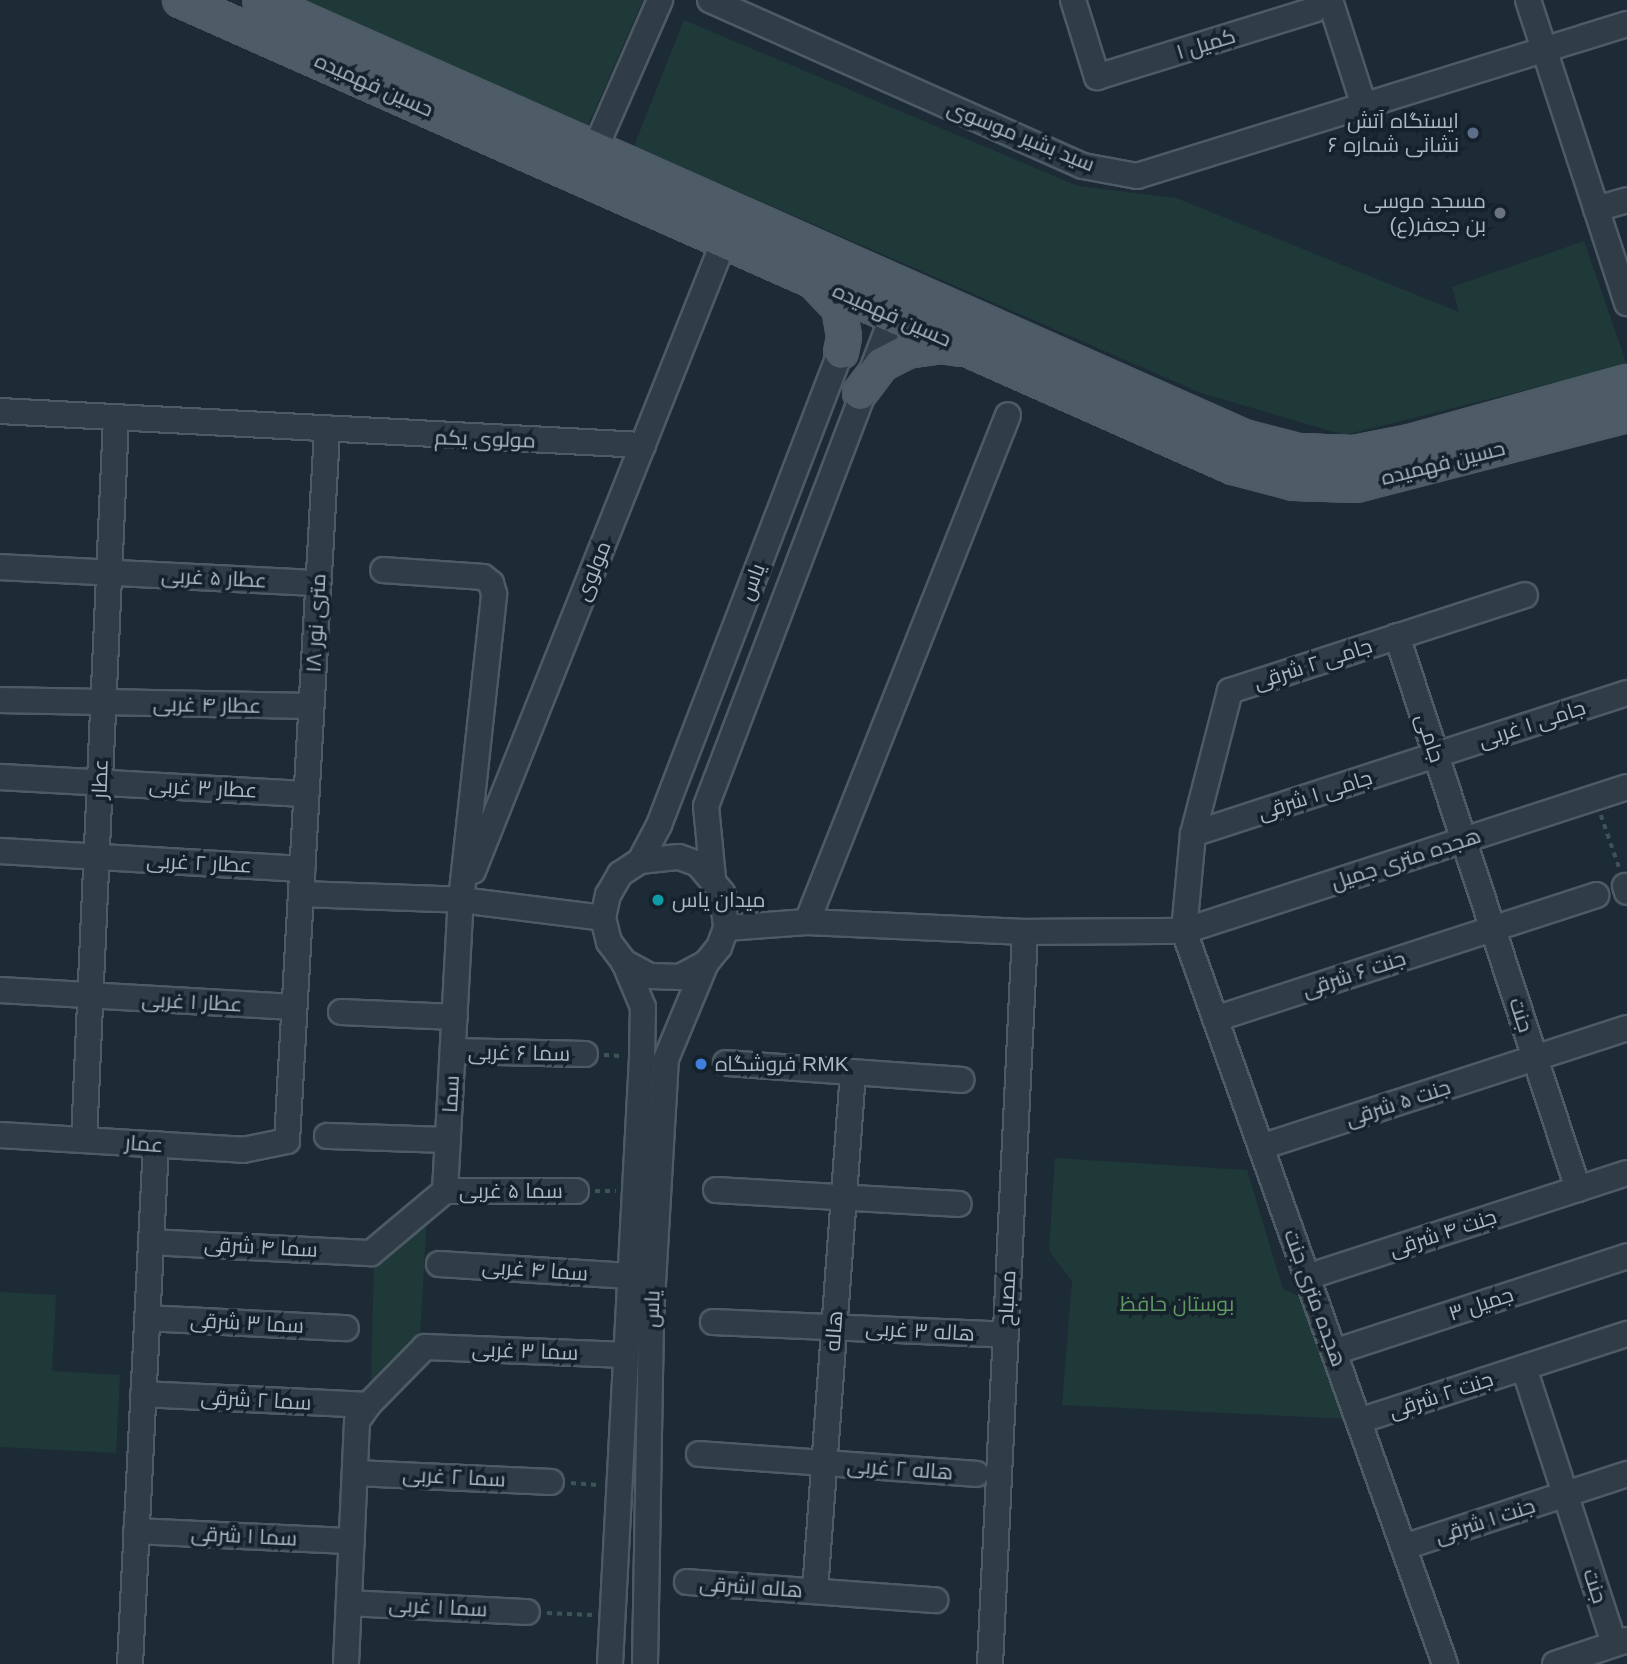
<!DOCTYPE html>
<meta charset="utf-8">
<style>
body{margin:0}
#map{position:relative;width:1627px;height:1664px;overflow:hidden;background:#1d2b37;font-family:Helvetica,Cairo,sans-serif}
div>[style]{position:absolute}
.green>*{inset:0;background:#1f3838}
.path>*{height:3.5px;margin-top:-1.75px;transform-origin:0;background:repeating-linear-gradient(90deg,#3c5554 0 5px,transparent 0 10px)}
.roads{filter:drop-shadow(2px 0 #4d5b66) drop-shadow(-2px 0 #4d5b66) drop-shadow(0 2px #4d5b66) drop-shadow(0 -2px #4d5b66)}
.minor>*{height:24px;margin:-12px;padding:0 12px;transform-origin:12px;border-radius:12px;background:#303d47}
.major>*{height:32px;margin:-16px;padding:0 16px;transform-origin:16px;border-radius:16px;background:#4e5c68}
.dots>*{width:19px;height:19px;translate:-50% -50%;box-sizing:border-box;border:4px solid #16222b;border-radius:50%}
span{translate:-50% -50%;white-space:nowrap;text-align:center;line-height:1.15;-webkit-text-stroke:7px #16222b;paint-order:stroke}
.street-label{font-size:21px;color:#a9b8c5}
.poi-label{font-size:21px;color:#a9b8c5}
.right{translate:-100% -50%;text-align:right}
.left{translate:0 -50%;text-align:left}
.park-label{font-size:21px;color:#609765}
</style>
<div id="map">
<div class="green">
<i style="clip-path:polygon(292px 0,643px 0,586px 130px)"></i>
<i style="clip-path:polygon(684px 20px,1078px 186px,1176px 198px,1459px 312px,1452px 287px,1584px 241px,1627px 365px,1344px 435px,1201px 393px,634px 146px)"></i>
<i style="clip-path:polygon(1055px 1158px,1247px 1170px,1283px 1289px,1310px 1301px,1349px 1419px,1062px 1405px,1072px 1281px,1049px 1251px)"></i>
<i style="clip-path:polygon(427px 1216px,420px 1338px,371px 1381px,374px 1259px)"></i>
<i style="clip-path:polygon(0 1292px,56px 1295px,52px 1371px,120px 1375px,116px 1453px,0 1447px)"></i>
</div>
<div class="path">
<i style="left:1601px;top:815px;width:55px;rotate:70.9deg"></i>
<i style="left:604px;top:1055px;width:17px;rotate:3deg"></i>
<i style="left:595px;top:1191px;width:21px"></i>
<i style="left:571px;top:1483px;width:27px;rotate:4deg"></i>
<i style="left:547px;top:1613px;width:45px;rotate:2.5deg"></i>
</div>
<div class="roads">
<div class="minor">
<i style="left:710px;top:0;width:408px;rotate:24deg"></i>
<i style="left:1083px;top:166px;width:55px;rotate:10.5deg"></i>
<i style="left:1137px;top:176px;width:513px;rotate:-17.23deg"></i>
<i style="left:1073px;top:0;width:81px;rotate:72.7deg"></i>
<i style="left:1097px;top:77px;width:227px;rotate:-17.2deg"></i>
<i style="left:1330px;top:0;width:111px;rotate:72.2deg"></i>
<i style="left:1528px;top:0;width:319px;rotate:71.9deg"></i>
<i style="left:595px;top:149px;width:163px;rotate:-66.4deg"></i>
<i style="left:1596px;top:209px;width:32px;rotate:-16deg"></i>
<i style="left:0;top:411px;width:644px;rotate:3.03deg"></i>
<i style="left:0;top:567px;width:318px;rotate:2.9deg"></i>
<i style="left:1397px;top:636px;width:582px;rotate:71.88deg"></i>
<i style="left:0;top:700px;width:311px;rotate:1.1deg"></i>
<i style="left:0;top:777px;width:306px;rotate:3.2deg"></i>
<i style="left:1193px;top:834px;width:456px;rotate:-18deg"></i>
<i style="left:0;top:851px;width:303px;rotate:3.4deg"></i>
<i style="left:640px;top:861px;width:39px;rotate:-6deg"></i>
<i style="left:679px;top:857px;width:20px;rotate:20deg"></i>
<i style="left:698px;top:864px;width:38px;rotate:50deg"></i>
<i style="left:722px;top:893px;width:35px;rotate:83deg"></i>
<i style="left:726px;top:928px;width:20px;rotate:110deg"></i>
<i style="left:719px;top:947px;width:21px;rotate:129deg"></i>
<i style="left:706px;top:963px;width:30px;rotate:152deg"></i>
<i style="left:680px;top:977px;width:30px;rotate:-178deg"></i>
<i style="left:650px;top:976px;width:30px;rotate:-152deg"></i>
<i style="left:624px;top:962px;width:25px;rotate:-127deg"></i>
<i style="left:609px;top:942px;width:25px;rotate:-104deg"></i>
<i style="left:603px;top:918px;width:24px;rotate:-78deg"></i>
<i style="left:608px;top:895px;width:24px;rotate:-60deg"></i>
<i style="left:620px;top:874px;width:24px;rotate:-33deg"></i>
<i style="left:640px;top:861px;width:41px;rotate:-62.2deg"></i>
<i style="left:659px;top:825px;width:525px;rotate:-69.01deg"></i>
<i style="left:473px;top:871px;width:678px;rotate:-68.28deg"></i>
<i style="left:713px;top:878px;width:72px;rotate:-95.6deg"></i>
<i style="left:706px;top:806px;width:525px;rotate:-69.15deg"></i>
<i style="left:1625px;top:886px;width:6px;rotate:72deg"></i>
<i style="left:301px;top:894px;width:160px;rotate:2.1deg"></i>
<i style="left:461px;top:900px;width:143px;rotate:7.2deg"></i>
<i style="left:807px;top:922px;width:545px;rotate:-68.37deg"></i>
<i style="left:726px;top:928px;width:81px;rotate:-4.2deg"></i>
<i style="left:807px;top:922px;width:218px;rotate:2.6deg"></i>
<i style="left:1025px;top:932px;width:159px;rotate:-0.4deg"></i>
<i style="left:1184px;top:931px;width:466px;rotate:-18deg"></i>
<i style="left:0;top:990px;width:294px;rotate:3.3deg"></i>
<i style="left:341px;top:1012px;width:114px;rotate:2.5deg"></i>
<i style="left:1215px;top:1019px;width:401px;rotate:-18deg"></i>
<i style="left:453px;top:1051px;width:132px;rotate:1.3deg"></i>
<i style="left:726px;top:1063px;width:236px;rotate:4.1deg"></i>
<i style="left:0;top:1135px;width:243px;rotate:3.5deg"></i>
<i style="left:243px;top:1150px;width:45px;rotate:-11.6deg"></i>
<i style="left:287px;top:1141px;width:710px;rotate:-86.77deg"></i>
<i style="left:327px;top:1136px;width:121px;rotate:1.9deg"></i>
<i style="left:84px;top:1140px;width:723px;rotate:-87.46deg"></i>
<i style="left:1261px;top:1147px;width:385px;rotate:-18deg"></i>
<i style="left:716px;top:1190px;width:243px;rotate:3.3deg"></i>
<i style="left:445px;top:1191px;width:131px"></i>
<i style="left:151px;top:1242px;width:220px;rotate:2.9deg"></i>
<i style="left:371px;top:1253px;width:97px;rotate:-40deg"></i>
<i style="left:445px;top:1191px;width:291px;rotate:-86.9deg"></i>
<i style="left:461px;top:900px;width:308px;rotate:-83.8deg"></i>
<i style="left:494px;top:594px;width:11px;rotate:-105deg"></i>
<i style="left:491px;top:583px;width:10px;rotate:-143deg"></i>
<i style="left:483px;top:577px;width:100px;rotate:-176deg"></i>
<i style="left:439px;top:1264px;width:191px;rotate:3.6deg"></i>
<i style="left:1307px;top:1277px;width:336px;rotate:-18deg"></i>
<i style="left:147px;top:1318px;width:199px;rotate:2.9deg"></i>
<i style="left:713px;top:1322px;width:293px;rotate:2.5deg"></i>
<i style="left:1334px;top:1352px;width:308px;rotate:-18.1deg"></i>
<i style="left:1524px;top:1368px;width:290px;rotate:71.9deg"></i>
<i style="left:143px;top:1394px;width:225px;rotate:2.8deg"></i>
<i style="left:1359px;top:1421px;width:282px;rotate:-18deg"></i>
<i style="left:699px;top:1454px;width:278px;rotate:4.1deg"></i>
<i style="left:356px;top:1473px;width:195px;rotate:2.6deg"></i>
<i style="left:136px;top:1531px;width:216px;rotate:2.7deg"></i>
<i style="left:1404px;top:1547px;width:235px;rotate:-18.1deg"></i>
<i style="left:687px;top:1582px;width:249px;rotate:4.2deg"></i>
<i style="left:815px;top:1591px;width:520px;rotate:-85.81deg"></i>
<i style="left:349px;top:1603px;width:178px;rotate:2.9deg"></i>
<i style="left:130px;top:1664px;width:521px;rotate:-87.14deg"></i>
<i style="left:346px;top:1664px;width:243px;rotate:-87.4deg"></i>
<i style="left:357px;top:1421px;width:19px;rotate:-55deg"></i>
<i style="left:368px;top:1405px;width:81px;rotate:-45.5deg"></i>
<i style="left:425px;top:1347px;width:201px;rotate:2.3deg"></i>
<i style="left:610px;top:1664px;width:608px;rotate:-86.98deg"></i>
<i style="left:642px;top:1057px;width:50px;rotate:-88.9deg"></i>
<i style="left:643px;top:1007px;width:49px;rotate:-112.9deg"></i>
<i style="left:645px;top:1664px;width:346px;rotate:-89deg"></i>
<i style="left:651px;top:1318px;width:259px;rotate:-86.7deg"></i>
<i style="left:666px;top:1059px;width:104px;rotate:-67.4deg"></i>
<i style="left:990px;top:1664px;width:733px;rotate:-87.26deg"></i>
<i style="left:1445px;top:1664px;width:778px;rotate:-109.6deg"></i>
<i style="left:1184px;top:931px;width:97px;rotate:-84.7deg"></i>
<i style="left:1193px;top:834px;width:148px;rotate:-75.5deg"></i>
<i style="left:1230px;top:691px;width:310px;rotate:-18deg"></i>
<i style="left:1555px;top:1664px;width:76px;rotate:-18.4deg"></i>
</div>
<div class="major">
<i style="left:180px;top:0;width:1152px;rotate:23.92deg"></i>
<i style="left:1233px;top:467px;width:63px;rotate:14.7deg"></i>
<i style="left:1294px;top:483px;width:62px;rotate:1.8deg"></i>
<i style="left:1356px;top:485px;width:280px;rotate:-14.5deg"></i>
<i style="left:260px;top:0;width:1077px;rotate:23.95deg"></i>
<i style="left:1244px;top:437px;width:56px;rotate:14.5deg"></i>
<i style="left:1298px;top:451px;width:56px;rotate:2deg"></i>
<i style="left:1354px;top:453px;width:57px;rotate:-11.1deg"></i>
<i style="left:1410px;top:442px;width:225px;rotate:-15.5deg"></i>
<i style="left:817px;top:285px;width:32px;rotate:46deg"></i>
<i style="left:839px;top:308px;width:29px;rotate:80deg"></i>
<i style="left:844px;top:337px;width:15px;rotate:101deg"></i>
<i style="left:860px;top:393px;width:36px;rotate:-53deg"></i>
<i style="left:882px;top:364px;width:28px;rotate:-27deg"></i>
<i style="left:907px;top:351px;width:34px;rotate:-8deg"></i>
<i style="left:941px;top:346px;width:18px;rotate:9deg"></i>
</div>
</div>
<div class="dots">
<i style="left:1473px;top:133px;background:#5c6f8a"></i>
<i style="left:1500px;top:213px;background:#6b7280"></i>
<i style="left:658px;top:900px;background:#0f9aa8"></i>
<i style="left:701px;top:1064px;background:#3f7fe0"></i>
</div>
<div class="street-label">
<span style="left:1206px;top:44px;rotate:-17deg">کمیل ۱</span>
<span style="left:374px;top:85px;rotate:24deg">حسین فهمیده</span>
<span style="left:1021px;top:136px;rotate:22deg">سید بشیر موسوی</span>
<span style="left:892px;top:315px;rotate:24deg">حسین فهمیده</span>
<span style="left:485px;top:439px;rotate:2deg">مولوی یکم</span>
<span style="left:1443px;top:463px;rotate:-14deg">حسین فهمیده</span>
<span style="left:593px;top:571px;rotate:-68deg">مولوی</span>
<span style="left:214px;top:578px;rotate:3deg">عطار ۵ غربی</span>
<span style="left:752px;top:582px;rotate:-69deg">یاس</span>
<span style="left:316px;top:623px;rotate:-87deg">۱۸ متری نور</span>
<span style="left:1313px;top:664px;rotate:-18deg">جامی ۲ شرقی</span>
<span style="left:207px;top:705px;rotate:1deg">عطار ۴ غربی</span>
<span style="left:1532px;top:724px;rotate:-18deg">جامی ۱ غربی</span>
<span style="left:1430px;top:738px;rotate:72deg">جامی</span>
<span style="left:100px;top:779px;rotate:-88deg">عطار</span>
<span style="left:203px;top:788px;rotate:3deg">عطار ۳ غربی</span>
<span style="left:1315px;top:795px;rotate:-18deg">جامی ۱ شرقی</span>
<span style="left:1406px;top:859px;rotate:-18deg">هجده متری جمیل</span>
<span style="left:199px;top:863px;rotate:3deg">عطار ۲ غربی</span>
<span style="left:1354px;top:974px;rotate:-18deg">جنت ۶ شرقی</span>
<span style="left:192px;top:1002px;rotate:3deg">عطار ۱ غربی</span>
<span style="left:1521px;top:1015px;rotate:72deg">جنت</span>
<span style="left:519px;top:1053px;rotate:1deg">سما ۶ غربی</span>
<span style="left:451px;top:1094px;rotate:-87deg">سما</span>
<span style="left:1398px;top:1103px;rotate:-18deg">جنت ۵ شرقی</span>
<span style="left:144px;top:1144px;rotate:4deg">عمار</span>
<span style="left:511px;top:1191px">سما ۵ غربی</span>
<span style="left:1443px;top:1233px;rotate:-18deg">جنت ۴ شرقی</span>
<span style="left:261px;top:1247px;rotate:3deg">سما ۴ شرقی</span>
<span style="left:535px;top:1270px;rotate:4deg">سما ۴ غربی</span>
<span style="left:1007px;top:1298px;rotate:-87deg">مصباح</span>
<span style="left:1315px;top:1298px;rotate:70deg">هجده متری جنت</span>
<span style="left:1481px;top:1304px;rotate:-18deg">جمیل ۳</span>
<span style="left:652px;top:1309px;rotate:-88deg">یاس</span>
<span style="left:247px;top:1323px;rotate:3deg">سما ۳ شرقی</span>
<span style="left:834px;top:1331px;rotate:-86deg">هاله</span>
<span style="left:920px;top:1331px;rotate:3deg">هاله ۳ غربی</span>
<span style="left:525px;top:1351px;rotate:2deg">سما ۳ غربی</span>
<span style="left:1441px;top:1395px;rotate:-18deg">جنت ۲ شرقی</span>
<span style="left:256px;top:1400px;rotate:3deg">سما ۲ شرقی</span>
<span style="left:900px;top:1469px;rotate:4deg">هاله ۲ غربی</span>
<span style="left:454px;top:1477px;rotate:3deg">سما ۲ غربی</span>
<span style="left:1485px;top:1521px;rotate:-18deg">جنت ۱ شرقی</span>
<span style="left:244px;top:1536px;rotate:3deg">سما ۱ شرقی</span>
<span style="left:1595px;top:1586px;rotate:72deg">جنت</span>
<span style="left:751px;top:1587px;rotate:4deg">هاله ۱شرقی</span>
<span style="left:438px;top:1607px;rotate:3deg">سما ۱ غربی</span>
</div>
<div class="poi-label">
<span class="right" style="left:1459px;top:133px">ایستگاه آتش<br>نشانی شماره ۶</span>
<span class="right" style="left:1486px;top:213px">مسجد موسی<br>بن جعفر(ع)</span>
<span class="left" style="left:672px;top:900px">میدان یاس</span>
<span class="left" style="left:715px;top:1064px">فروشگاه RMK</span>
</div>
<div class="park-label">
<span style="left:1177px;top:1304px">بوستان حافظ</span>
</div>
</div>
